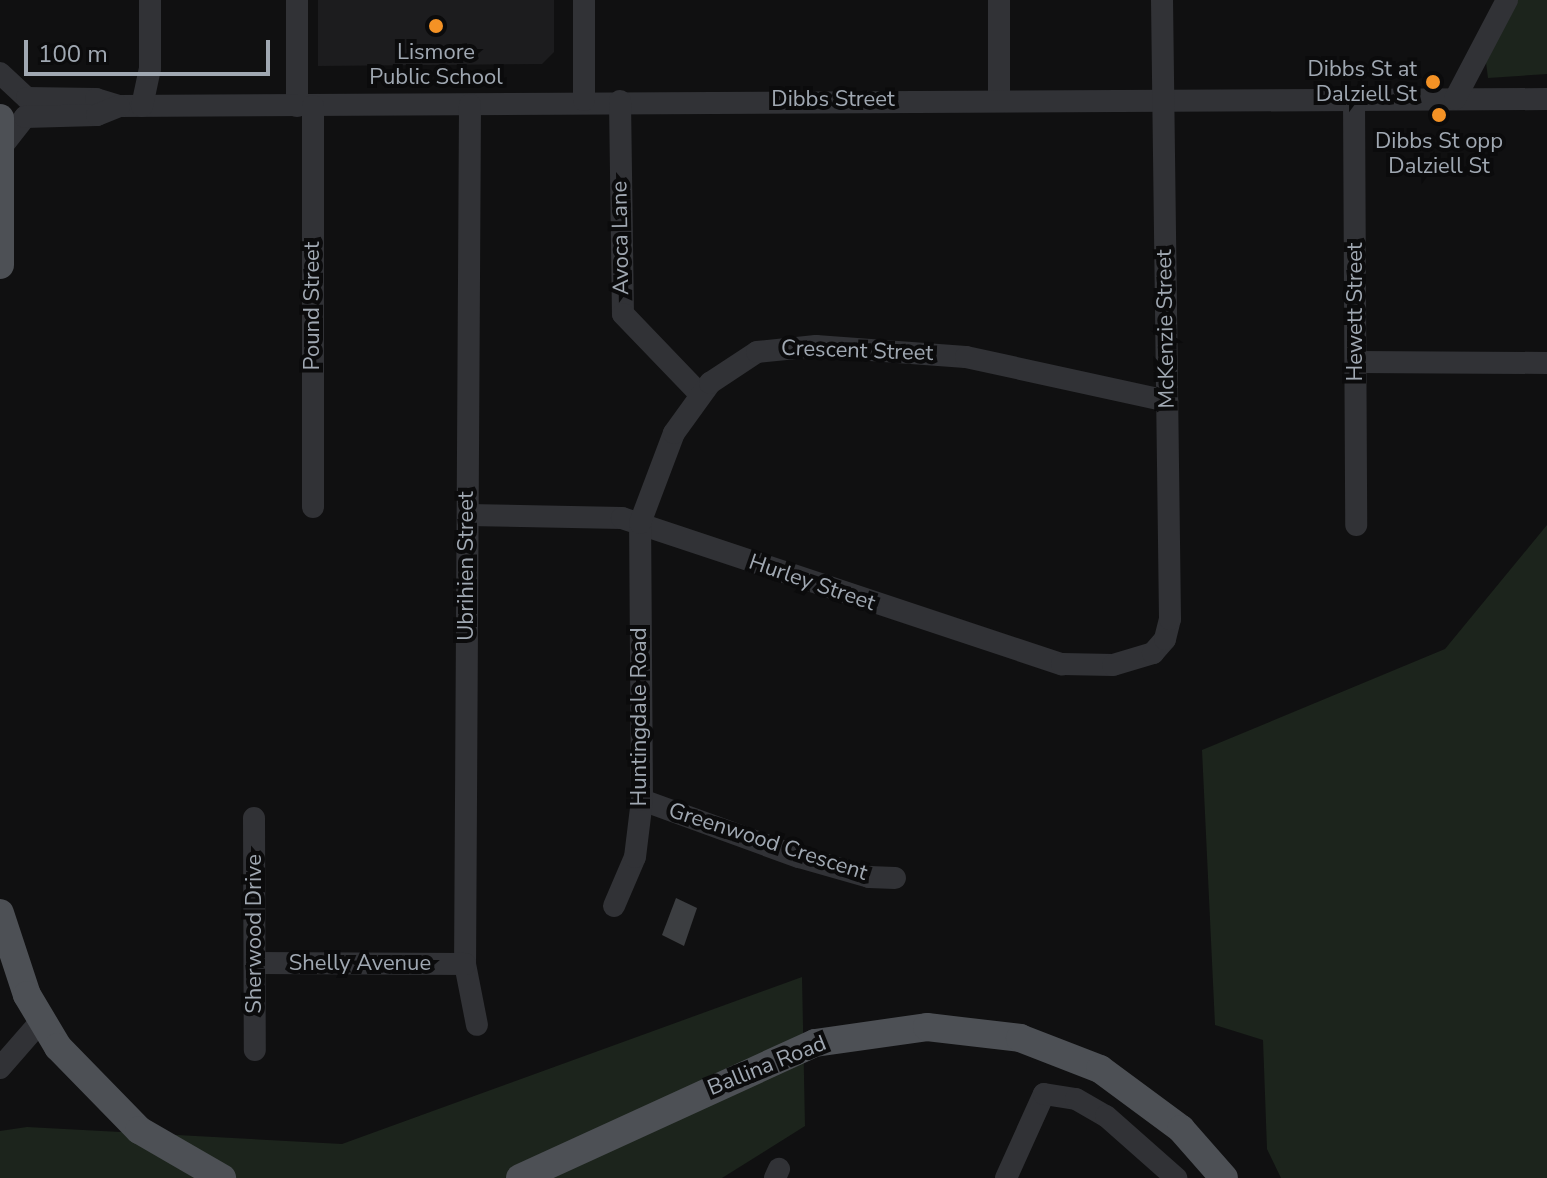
<!DOCTYPE html>
<style>
body{margin:0}
#map{position:relative;width:1547px;height:1178px;overflow:hidden;background:#101011;font-family:"Nunito Sans",sans-serif}
div>[style]{position:absolute}
.built>*{inset:0;background:#1c1c1e}
.green>*{inset:0;background:#1c241c}
.building>*{inset:0;background:#3c3e41}
.minor>*{height:22px;margin:-11px;padding:0 11px;transform-origin:11px;border-radius:11px;background:#313236}
.major>*{height:28px;margin:-14px;padding:0 14px;transform-origin:14px;border-radius:14px;background:#4d5055}
.dots>*{width:22px;height:22px;translate:-50% -50%;box-sizing:border-box;border:4px solid #0b0b0c;border-radius:50%}
span{translate:-50% -50%;white-space:nowrap;text-align:center;line-height:1.15;-webkit-text-stroke:8px #0b0b0c;paint-order:stroke}
.poi-label{font-size:22px;color:#a0a8b2}
.right{translate:-100% -50%;text-align:right}
.street-label{font-size:22px;color:#a0a8b2}
.scale{position:absolute;left:24px;top:40px;width:246px;height:36px;box-sizing:border-box;border:4px solid #a0a8b2;border-top:0;padding-left:10px;font-size:24px;line-height:28px;white-space:nowrap;color:#a0a8b2;-webkit-text-stroke:6px #0b0b0c;paint-order:stroke}
</style>
<div id="map">
<div class="built">
<i style="clip-path:polygon(318px 0,554px 0,554px 52px,542px 64px,318px 66px)"></i>
</div>
<div class="green">
<i style="clip-path:polygon(1518px 0,1547px 0,1547px 74px,1488px 78px,1486px 62px)"></i>
<i style="clip-path:polygon(1547px 525px,1547px 1178px,1281px 1178px,1267px 1149px,1263px 1040px,1215px 1025px,1202px 750px,1445px 649px)"></i>
<i style="clip-path:polygon(802px 977px,805px 1126px,722px 1178px,0 1178px,0 1131px,27px 1127px,342px 1144px)"></i>
</div>
<div class="building">
<i style="clip-path:polygon(676px 898px,697px 908px,684px 946px,662px 935px)"></i>
</div>
<div class="minor">
<i style="left:297px;top:0;width:106px;rotate:90deg"></i>
<i style="left:999px;top:0;width:100px;rotate:90deg"></i>
<i style="left:0;top:73px;width:37px;rotate:43deg"></i>
<i style="left:27px;top:98px;width:69px;rotate:0.8deg"></i>
<i style="left:96px;top:99px;width:24px;rotate:17deg"></i>
<i style="left:119px;top:106px;width:1428px;rotate:-0.28deg"></i>
<i style="left:1354px;top:99px;width:426px;rotate:89.7deg"></i>
<i style="left:1455px;top:99px;width:112px;rotate:-62.3deg"></i>
<i style="left:584px;top:100px;width:100px;rotate:-90deg"></i>
<i style="left:620px;top:101px;width:213px;rotate:89.2deg"></i>
<i style="left:623px;top:314px;width:110px;rotate:46.1deg"></i>
<i style="left:470px;top:105px;width:859px;rotate:90.33deg"></i>
<i style="left:465px;top:964px;width:62px;rotate:78.9deg"></i>
<i style="left:142px;top:106px;width:39px;rotate:-78deg"></i>
<i style="left:150px;top:68px;width:68px;rotate:-90deg"></i>
<i style="left:313px;top:106px;width:401px;rotate:90deg"></i>
<i style="left:0;top:149px;width:41px;rotate:-52deg"></i>
<i style="left:25px;top:117px;width:72px;rotate:-1.6deg"></i>
<i style="left:97px;top:115px;width:24px;rotate:-22deg"></i>
<i style="left:1357px;top:362px;width:190px;rotate:0.3deg"></i>
<i style="left:468px;top:515px;width:154px;rotate:1.1deg"></i>
<i style="left:622px;top:518px;width:464px;rotate:18.4deg"></i>
<i style="left:1062px;top:664px;width:51px;rotate:1.1deg"></i>
<i style="left:1113px;top:665px;width:42px;rotate:-16.7deg"></i>
<i style="left:1153px;top:653px;width:18px;rotate:-49deg"></i>
<i style="left:1165px;top:639px;width:21px;rotate:-76deg"></i>
<i style="left:1170px;top:619px;width:619px;rotate:-90.74deg"></i>
<i style="left:642px;top:800px;width:167px;rotate:20deg"></i>
<i style="left:799px;top:857px;width:73px;rotate:15.9deg"></i>
<i style="left:869px;top:877px;width:26px;rotate:2deg"></i>
<i style="left:254px;top:818px;width:232px;rotate:89.8deg"></i>
<i style="left:614px;top:906px;width:53px;rotate:-66.8deg"></i>
<i style="left:635px;top:857px;width:57px;rotate:-83deg"></i>
<i style="left:642px;top:800px;width:277px;rotate:-90.4deg"></i>
<i style="left:640px;top:523px;width:96px;rotate:-69.3deg"></i>
<i style="left:674px;top:433px;width:62px;rotate:-54.2deg"></i>
<i style="left:710px;top:383px;width:56px;rotate:-33.4deg"></i>
<i style="left:757px;top:352px;width:59px;rotate:-5.8deg"></i>
<i style="left:816px;top:346px;width:150px;rotate:4.2deg"></i>
<i style="left:966px;top:357px;width:206px;rotate:12.3deg"></i>
<i style="left:255px;top:963px;width:210px;rotate:0.3deg"></i>
<i style="left:0;top:1068px;width:62px;rotate:-48.9deg"></i>
<i style="left:775px;top:1178px;width:10px;rotate:-66deg"></i>
<i style="left:1006px;top:1178px;width:92px;rotate:-65.7deg"></i>
<i style="left:1044px;top:1094px;width:32px;rotate:9deg"></i>
<i style="left:1076px;top:1099px;width:34px;rotate:30deg"></i>
<i style="left:1106px;top:1116px;width:94px;rotate:41.5deg"></i>
</div>
<div class="major">
<i style="left:0;top:118px;width:147px;rotate:90deg"></i>
<i style="left:0;top:913px;width:86px;rotate:71.8deg"></i>
<i style="left:27px;top:995px;width:61px;rotate:59.2deg"></i>
<i style="left:58px;top:1047px;width:116px;rotate:45.7deg"></i>
<i style="left:139px;top:1130px;width:96px;rotate:30deg"></i>
<i style="left:520px;top:1178px;width:324px;rotate:-24.6deg"></i>
<i style="left:815px;top:1043px;width:113px;rotate:-8.1deg"></i>
<i style="left:927px;top:1027px;width:94px;rotate:6.7deg"></i>
<i style="left:1020px;top:1038px;width:86px;rotate:21.2deg"></i>
<i style="left:1100px;top:1069px;width:101px;rotate:36.5deg"></i>
<i style="left:1181px;top:1129px;width:65px;rotate:48.7deg"></i>
</div>
<div class="dots">
<i style="left:436px;top:26px;background:#f49225"></i>
<i style="left:1433px;top:82px;background:#f49225"></i>
<i style="left:1439px;top:115px;background:#f49225"></i>
</div>
<div class="poi-label">
<span style="left:436px;top:65px">Lismore<br>Public School</span>
<span class="right" style="left:1417px;top:82px">Dibbs St at<br>Dalziell St</span>
<span style="left:1439px;top:154px">Dibbs St opp<br>Dalziell St</span>
</div>
<div class="street-label">
<span style="left:833px;top:100px">Dibbs Street</span>
<span style="left:621px;top:238px;rotate:-91deg">Avoca Lane</span>
<span style="left:313px;top:306px;rotate:-90deg">Pound Street</span>
<span style="left:1356px;top:312px;rotate:-90deg">Hewett Street</span>
<span style="left:1166px;top:329px;rotate:-91deg">McKenzie Street</span>
<span style="left:857px;top:351px;rotate:2deg">Crescent Street</span>
<span style="left:467px;top:566px;rotate:-90deg">Ubrihien Street</span>
<span style="left:812px;top:583px;rotate:19deg">Hurley Street</span>
<span style="left:640px;top:717px;rotate:-90deg">Huntingdale Road</span>
<span style="left:768px;top:842px;rotate:18deg">Greenwood Crescent</span>
<span style="left:255px;top:934px;rotate:-90deg">Sherwood Drive</span>
<span style="left:360px;top:964px">Shelly Avenue</span>
<span style="left:767px;top:1066px;rotate:-22deg">Ballina Road</span>
</div>
<div class="scale">100 m</div>
</div>
